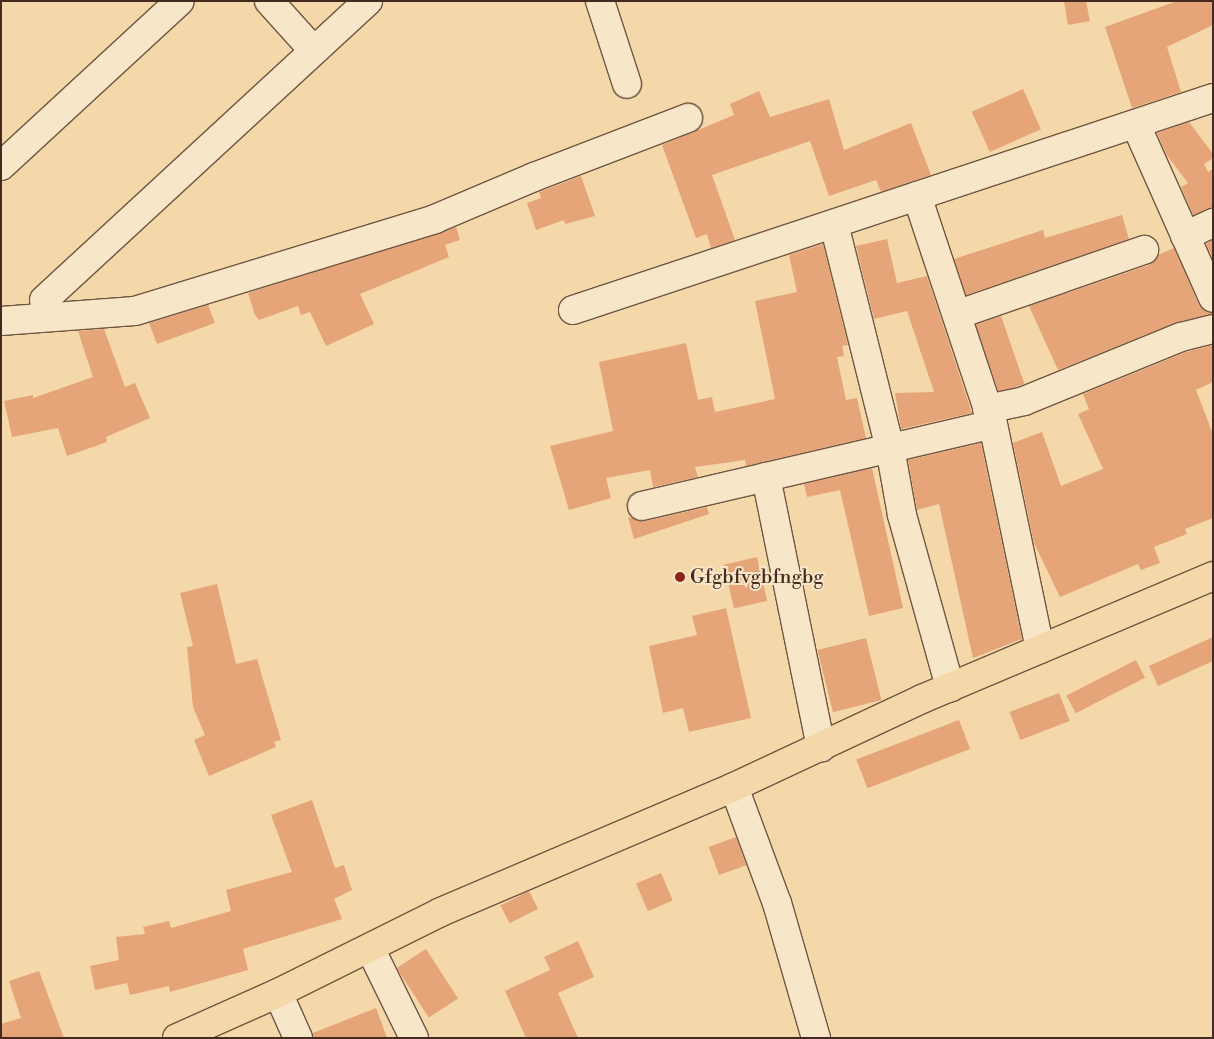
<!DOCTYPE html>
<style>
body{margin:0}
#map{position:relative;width:1214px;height:1039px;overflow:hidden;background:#f4d8aa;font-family:"Libre Bodoni",serif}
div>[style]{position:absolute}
.building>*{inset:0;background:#e5a579;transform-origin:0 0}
.roads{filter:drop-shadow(1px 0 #705642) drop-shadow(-1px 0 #705642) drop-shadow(0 1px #705642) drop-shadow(0 -1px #705642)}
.minor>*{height:28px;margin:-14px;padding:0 14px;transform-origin:14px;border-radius:14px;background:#f8e6c8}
.major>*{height:28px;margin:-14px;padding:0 14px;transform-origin:14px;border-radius:14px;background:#f4d8aa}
.dots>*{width:14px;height:14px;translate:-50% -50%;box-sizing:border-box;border:2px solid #f8e6c8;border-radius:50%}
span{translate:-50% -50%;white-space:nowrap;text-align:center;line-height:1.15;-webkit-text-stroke:4px #f8e6c8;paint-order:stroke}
.poi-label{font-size:20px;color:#442a20}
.left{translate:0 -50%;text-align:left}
.frame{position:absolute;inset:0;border:2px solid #442a20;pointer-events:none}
</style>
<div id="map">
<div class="building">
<i style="clip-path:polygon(1064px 1px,1086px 1px,1090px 21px,1068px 25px)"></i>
<i style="clip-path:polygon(1177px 1px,1213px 1px,1213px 25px,1167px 47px,1181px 92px,1132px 108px,1105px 27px)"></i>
<i style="left:1023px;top:89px;width:44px;height:56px;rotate:66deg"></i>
<i style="clip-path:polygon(759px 91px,770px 117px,829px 99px,844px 150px,911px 123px,931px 175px,881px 192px,876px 180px,829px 196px,810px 141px,712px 175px,735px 240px,711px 248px,707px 234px,696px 238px,662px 145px,734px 115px,730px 104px)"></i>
<i style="clip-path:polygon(1189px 122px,1213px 154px,1213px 158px,1204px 164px,1208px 172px,1213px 169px,1213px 208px,1193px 215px,1181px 187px,1188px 183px,1166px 154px,1157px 133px)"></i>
<i style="clip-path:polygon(581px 176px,595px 216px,565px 224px,564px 220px,536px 230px,527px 203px,541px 198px,539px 192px)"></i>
<i style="clip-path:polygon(1122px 215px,1129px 239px,966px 295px,954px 259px,1043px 230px,1045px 238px)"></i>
<i style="clip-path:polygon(456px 227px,460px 240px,445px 245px,449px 257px,360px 294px,374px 324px,326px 346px,310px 312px,301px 315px,298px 306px,259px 320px,255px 315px,248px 293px)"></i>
<i style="clip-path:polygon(887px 239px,897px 283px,927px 276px,972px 413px,901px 429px,895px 393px,934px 392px,907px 311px,874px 319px,856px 246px)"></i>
<i style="clip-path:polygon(1213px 240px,1213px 259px,1206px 244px)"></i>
<i style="clip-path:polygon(823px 244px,848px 345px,842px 346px,844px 356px,837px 357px,846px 400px,857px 398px,866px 438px,746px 466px,745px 460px,695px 467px,698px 477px,653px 487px,650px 470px,606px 478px,611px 498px,569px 510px,550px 446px,613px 431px,599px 362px,686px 343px,698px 400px,712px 397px,715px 412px,775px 399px,755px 301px,797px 292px,789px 255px)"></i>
<i style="clip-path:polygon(1174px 248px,1199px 305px,1213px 314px,1175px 323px,1058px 370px,1029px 306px,1149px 265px,1158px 255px)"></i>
<i style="clip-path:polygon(208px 305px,215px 323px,157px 344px,149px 323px)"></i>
<i style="left:1001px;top:316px;width:72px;height:27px;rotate:71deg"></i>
<i style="clip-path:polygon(104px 329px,125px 387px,135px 383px,150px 418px,106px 437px,107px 442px,67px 456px,58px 428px,12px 437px,4px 401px,33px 395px,33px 398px,93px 377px,78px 331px)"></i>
<i style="clip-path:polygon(1213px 345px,1213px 382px,1196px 390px,1213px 434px,1213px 518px,1185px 529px,1187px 534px,1154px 547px,1160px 563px,1141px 570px,1138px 564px,1060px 597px,1034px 543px,1013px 443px,1042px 432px,1061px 486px,1103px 469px,1078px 414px,1089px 409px,1083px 394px,1186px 352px)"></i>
<i style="clip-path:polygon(981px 443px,1022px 639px,973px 658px,939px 504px,917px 510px,908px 460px)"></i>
<i style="clip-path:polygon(872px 468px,903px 608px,869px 616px,840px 490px,807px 497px,804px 484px)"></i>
<i style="clip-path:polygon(707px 507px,709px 514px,634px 539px,628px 517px,646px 521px)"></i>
<i style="left:757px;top:557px;width:45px;height:34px;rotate:77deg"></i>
<i style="clip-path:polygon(217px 584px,236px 664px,257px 659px,281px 740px,274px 742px,276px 747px,209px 776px,194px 740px,205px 735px,193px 707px,187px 647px,193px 646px,180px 593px)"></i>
<i style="clip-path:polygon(726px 608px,751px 718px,689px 732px,683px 708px,663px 713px,649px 646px,697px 635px,692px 616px)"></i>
<i style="clip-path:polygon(1213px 637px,1213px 661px,1158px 686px,1149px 666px)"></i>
<i style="left:866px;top:638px;width:64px;height:50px;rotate:76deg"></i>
<i style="left:1136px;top:660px;width:20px;height:78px;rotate:63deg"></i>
<i style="left:1059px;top:693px;width:30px;height:53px;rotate:69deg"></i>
<i style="left:959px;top:720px;width:31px;height:110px;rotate:69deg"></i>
<i style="clip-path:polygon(312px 800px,335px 868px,344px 865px,352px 890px,334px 899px,342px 919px,243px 949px,248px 970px,170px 992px,169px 986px,130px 995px,127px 983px,95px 990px,90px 966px,119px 960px,116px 937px,145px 934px,143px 927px,169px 921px,171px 928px,231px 911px,226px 890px,292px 872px,271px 815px)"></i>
<i style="left:736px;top:837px;width:30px;height:29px;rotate:70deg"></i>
<i style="left:661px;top:873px;width:30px;height:27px;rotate:67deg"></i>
<i style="left:529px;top:891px;width:20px;height:32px;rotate:63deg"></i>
<i style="clip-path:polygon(578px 941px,594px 977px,558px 993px,578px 1038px,526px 1038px,505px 991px,550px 970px,544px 957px)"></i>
<i style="left:426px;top:949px;width:59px;height:35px;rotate:57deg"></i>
<i style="clip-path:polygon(39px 971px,64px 1038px,1px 1038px,1px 1024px,21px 1018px,9px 981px)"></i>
<i style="clip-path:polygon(376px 1008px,387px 1038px,313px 1038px,313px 1033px)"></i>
</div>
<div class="roads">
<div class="minor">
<i style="left:269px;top:1px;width:67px;rotate:48deg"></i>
<i style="left:600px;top:1px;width:87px;rotate:72deg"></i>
<i style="left:1136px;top:125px;width:189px;rotate:66deg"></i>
<i style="left:1px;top:166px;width:243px;rotate:-42.7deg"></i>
<i style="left:917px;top:196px;width:240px;rotate:71.6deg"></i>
<i style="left:993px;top:424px;width:230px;rotate:78.2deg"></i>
<i style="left:834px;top:224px;width:231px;rotate:76deg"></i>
<i style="left:890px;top:448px;width:68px;rotate:79.8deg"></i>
<i style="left:902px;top:515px;width:179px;rotate:74.4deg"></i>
<i style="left:1185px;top:236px;width:31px;rotate:-25deg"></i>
<i style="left:44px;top:300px;width:441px;rotate:-42.7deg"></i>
<i style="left:573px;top:310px;width:674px;rotate:-18.33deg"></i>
<i style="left:959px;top:314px;width:196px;rotate:-19.1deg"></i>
<i style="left:1px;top:321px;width:134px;rotate:-4.3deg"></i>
<i style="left:135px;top:311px;width:314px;rotate:-17deg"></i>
<i style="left:435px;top:219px;width:108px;rotate:-23deg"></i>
<i style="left:534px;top:177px;width:165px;rotate:-21deg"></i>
<i style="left:987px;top:409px;width:38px;rotate:-12deg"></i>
<i style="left:1024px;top:401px;width:170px;rotate:-22.2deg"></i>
<i style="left:1181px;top:337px;width:33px;rotate:-14deg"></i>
<i style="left:766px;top:477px;width:276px;rotate:78.5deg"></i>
<i style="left:642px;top:506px;width:360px;rotate:-13.1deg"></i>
<i style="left:734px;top:787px;width:124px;rotate:69.7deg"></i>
<i style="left:777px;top:903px;width:141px;rotate:73.9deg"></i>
<i style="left:370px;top:948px;width:100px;rotate:63.9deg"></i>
<i style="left:278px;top:993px;width:49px;rotate:66deg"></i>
</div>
<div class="major">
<i style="left:177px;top:1038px;width:111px;rotate:-24deg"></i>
<i style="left:278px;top:993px;width:182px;rotate:-26.4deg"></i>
<i style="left:441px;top:912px;width:319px;rotate:-23.1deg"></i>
<i style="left:734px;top:787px;width:208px;rotate:-25.1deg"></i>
<i style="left:922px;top:699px;width:316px;rotate:-22.9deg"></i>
</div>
</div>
<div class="dots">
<i style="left:680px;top:577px;background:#8f2418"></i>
</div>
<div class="poi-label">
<span class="left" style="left:690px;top:577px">Gfgbfvgbfngbg</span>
</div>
<div class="frame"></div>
</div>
